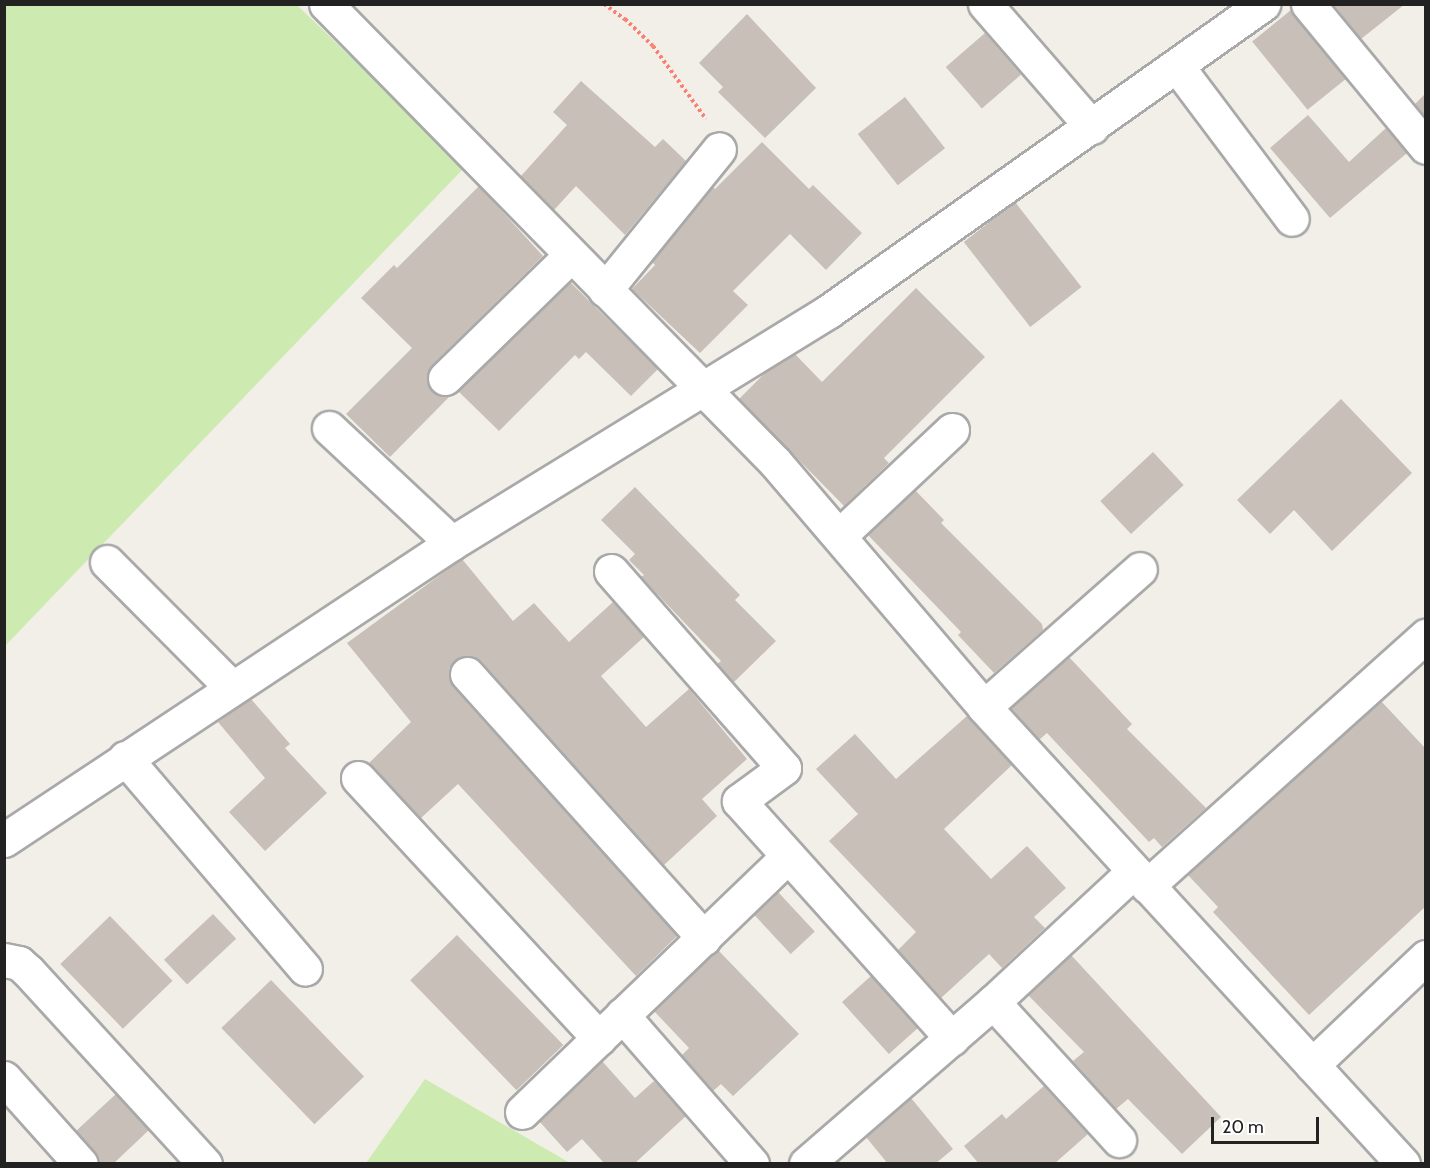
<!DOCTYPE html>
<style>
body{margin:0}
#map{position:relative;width:1430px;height:1168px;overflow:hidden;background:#f2efe9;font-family:Cabin,sans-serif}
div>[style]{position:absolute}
.grass>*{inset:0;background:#cdebb0}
.building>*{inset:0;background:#c7bfb8;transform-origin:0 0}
.path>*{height:4px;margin-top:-2px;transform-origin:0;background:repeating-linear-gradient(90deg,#fa8072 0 3px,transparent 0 6px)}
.roads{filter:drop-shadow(2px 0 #a9a9a9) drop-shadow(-2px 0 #a9a9a9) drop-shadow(0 2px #a9a9a9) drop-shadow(0 -2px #a9a9a9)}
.minor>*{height:33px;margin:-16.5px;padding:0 16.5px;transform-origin:16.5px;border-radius:16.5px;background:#fff}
span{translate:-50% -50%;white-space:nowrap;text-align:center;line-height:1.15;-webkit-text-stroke:4.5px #fff;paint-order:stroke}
.frame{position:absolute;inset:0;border:6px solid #222;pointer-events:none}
.scale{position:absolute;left:1211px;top:1117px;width:108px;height:27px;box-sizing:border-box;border:3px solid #222;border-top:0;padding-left:8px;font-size:18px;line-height:21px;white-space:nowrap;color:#222;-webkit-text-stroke:4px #fff;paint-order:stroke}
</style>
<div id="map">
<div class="grass">
<i style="clip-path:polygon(5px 5px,297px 5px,465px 167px,5px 646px)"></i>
<i style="clip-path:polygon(425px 1079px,570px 1163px,366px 1163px)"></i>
</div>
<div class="building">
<i style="clip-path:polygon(1333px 4px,1405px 4px,1361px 39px)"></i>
<i style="left:1291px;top:10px;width:88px;height:50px;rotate:51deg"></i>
<i style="clip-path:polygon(747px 14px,816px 88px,765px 138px,718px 92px,723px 87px,699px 63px)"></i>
<i style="left:985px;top:33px;width:55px;height:52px;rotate:49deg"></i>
<i style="clip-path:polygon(581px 81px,655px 147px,663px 139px,686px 161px,625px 235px,576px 186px,554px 210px,521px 176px,567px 125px,553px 112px)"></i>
<i style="clip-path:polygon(1425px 94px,1425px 117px,1415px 104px)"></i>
<i style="left:905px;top:97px;width:65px;height:60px;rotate:52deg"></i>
<i style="clip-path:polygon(1308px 115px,1349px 162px,1386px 128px,1407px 153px,1330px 218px,1270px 148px)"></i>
<i style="clip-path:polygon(762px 142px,809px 189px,813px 185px,862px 233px,826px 270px,790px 234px,733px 291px,748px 305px,700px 353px,632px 289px,655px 265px,652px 262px,713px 187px,715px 189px)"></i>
<i style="clip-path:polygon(479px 186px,543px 256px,432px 365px,427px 382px,431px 391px,450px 396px,390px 457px,346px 414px,412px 348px,361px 298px,394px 265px,397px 268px)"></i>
<i style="left:1015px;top:202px;width:108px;height:65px;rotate:52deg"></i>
<i style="clip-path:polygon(570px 282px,658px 369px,631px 396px,586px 352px,579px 359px,575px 355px,499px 431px,458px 391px)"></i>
<i style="clip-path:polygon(916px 288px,985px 357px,884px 458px,889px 463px,844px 506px,739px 399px,766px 372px,795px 354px,822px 382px)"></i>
<i style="clip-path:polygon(1341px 399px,1412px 473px,1332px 551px,1294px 510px,1270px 534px,1237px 500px)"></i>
<i style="left:1153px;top:452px;width:45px;height:72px;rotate:47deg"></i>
<i style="clip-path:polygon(635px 487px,740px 595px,735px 600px,776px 641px,734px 682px,717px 664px,721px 661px,641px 577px,644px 575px,629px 560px,635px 554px,601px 520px)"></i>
<i style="clip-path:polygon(915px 490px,944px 520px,941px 523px,1042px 624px,1043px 630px,994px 673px,958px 635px,961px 632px,868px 535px)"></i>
<i style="clip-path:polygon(462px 559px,513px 621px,534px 603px,569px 642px,613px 602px,644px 637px,601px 676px,646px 727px,689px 689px,747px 759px,702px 799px,717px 816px,664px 865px,481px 661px,464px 656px,449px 668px,453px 687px,677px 936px,636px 976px,458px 784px,421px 818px,369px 763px,411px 722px,347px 643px)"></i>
<i style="clip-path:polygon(1069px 657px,1132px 724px,1127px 729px,1206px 808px,1162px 847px,1154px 838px,1149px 842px,1047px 733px,1039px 740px,1011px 708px)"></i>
<i style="clip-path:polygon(251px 699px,290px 744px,285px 748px,327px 793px,265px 851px,229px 812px,265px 778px,218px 722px)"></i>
<i style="clip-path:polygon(1381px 701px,1425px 748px,1425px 907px,1309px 1015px,1213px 912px,1218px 907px,1188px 875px)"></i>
<i style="clip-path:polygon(967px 716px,1012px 765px,944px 829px,991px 879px,1027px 846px,1066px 888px,1034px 917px,1045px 928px,1002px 968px,989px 954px,941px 998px,898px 950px,916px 932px,829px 841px,858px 814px,816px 769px,855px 734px,896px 779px)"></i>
<i style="left:778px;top:892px;width:54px;height:33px;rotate:47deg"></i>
<i style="left:213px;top:914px;width:34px;height:67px;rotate:47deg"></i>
<i style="left:110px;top:916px;width:90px;height:69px;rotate:46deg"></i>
<i style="left:457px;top:935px;width:153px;height:65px;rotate:46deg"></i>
<i style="clip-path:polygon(718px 950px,799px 1034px,733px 1096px,721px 1084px,713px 1091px,682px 1055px,689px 1048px,654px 1011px)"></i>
<i style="clip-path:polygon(1071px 955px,1221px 1117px,1182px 1154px,1128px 1099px,1116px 1109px,1073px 1061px,1084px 1052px,1028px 995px)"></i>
<i style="left:871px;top:976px;width:70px;height:39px;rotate:48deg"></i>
<i style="left:271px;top:980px;width:134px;height:69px;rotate:46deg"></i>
<i style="clip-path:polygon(602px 1061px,635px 1098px,654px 1081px,686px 1116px,634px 1164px,605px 1164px,582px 1139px,567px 1152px,539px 1121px)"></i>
<i style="clip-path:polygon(1044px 1086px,1088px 1134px,1054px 1164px,979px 1164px,964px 1146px,1002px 1114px,1006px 1119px)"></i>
<i style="clip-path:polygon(116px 1094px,149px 1130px,113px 1164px,101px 1164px,76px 1131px)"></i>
<i style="clip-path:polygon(911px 1098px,953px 1149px,935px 1164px,888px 1164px,866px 1137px)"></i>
</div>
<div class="path">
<i style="left:604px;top:4px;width:26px;rotate:36deg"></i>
<i style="left:625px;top:19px;width:39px;rotate:44deg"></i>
<i style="left:653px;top:46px;width:90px;rotate:54deg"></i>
</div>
<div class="roads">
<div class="minor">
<i style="left:326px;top:4px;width:641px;rotate:45.57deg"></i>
<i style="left:775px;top:462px;width:322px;rotate:49.5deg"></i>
<i style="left:984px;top:707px;width:620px;rotate:47.48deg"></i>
<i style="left:985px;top:4px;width:163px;rotate:49deg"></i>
<i style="left:1308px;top:4px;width:185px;rotate:50.5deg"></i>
<i style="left:1177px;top:66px;width:191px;rotate:53.1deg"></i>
<i style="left:605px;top:290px;width:181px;rotate:-51deg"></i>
<i style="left:445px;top:378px;width:176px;rotate:-44.3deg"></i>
<i style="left:329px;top:428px;width:168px;rotate:43.1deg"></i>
<i style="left:839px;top:536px;width:155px;rotate:-43.2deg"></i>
<i style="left:107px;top:562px;width:176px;rotate:45.2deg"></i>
<i style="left:611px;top:571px;width:262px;rotate:48.7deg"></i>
<i style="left:784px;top:768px;width:56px;rotate:143.7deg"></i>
<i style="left:739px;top:801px;width:319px;rotate:48.1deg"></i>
<i style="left:467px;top:674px;width:355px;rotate:48.1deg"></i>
<i style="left:984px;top:707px;width:208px;rotate:-41.5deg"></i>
<i style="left:125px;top:758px;width:277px;rotate:49.5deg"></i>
<i style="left:358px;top:778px;width:355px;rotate:47.2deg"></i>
<i style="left:4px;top:840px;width:538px;rotate:-33.54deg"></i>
<i style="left:452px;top:543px;width:443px;rotate:-31.6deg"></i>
<i style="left:829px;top:311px;width:532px;rotate:-35.27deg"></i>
<i style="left:1147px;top:886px;width:375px;rotate:-41.9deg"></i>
<i style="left:4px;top:960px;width:15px;rotate:11deg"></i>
<i style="left:19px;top:963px;width:12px;rotate:42deg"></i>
<i style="left:28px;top:971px;width:262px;rotate:47.5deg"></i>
<i style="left:993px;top:1002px;width:187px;rotate:47.6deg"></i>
<i style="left:622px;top:1015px;width:198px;rotate:48.9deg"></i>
<i style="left:1312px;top:1065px;width:157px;rotate:-43.5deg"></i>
<i style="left:4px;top:1078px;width:115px;rotate:48.2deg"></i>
<i style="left:522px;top:1112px;width:369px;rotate:-43.9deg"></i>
<i style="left:806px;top:1164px;width:247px;rotate:-40.9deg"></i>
<i style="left:993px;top:1002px;width:192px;rotate:-42.9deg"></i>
</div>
</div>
<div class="frame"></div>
<div class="scale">20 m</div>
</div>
